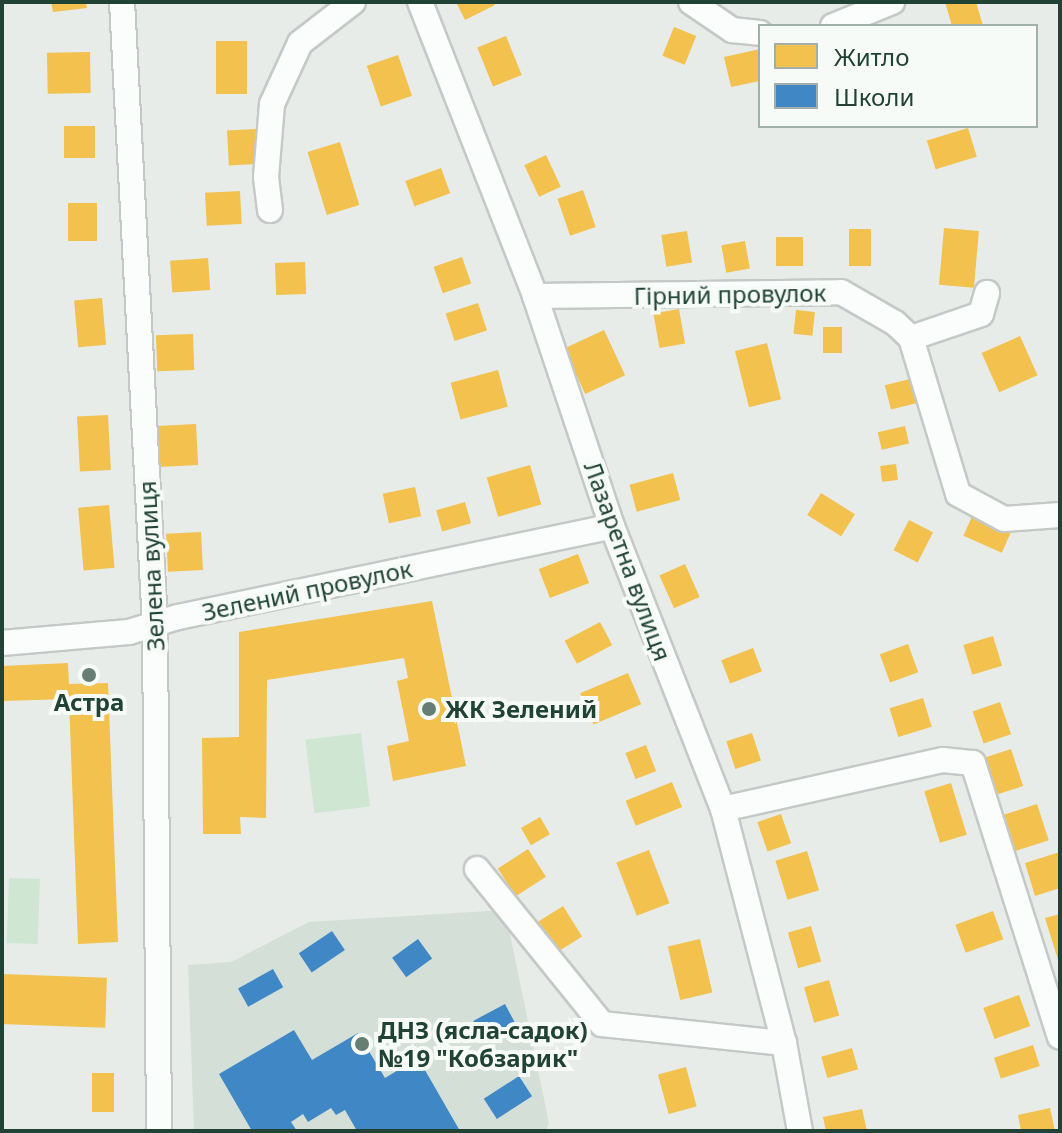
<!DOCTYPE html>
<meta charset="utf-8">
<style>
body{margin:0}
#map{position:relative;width:1062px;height:1133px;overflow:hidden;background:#e7ece9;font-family:"Noto Sans",sans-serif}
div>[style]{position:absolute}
.built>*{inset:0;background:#d4dfd8}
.green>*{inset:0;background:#cfe6d2;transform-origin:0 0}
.homes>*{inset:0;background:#f2c14e;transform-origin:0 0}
.schools>*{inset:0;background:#3f88c5;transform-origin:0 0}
.roads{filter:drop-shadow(2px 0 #c4c9c6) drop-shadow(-2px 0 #c4c9c6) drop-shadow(0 2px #c4c9c6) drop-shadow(0 -2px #c4c9c6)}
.street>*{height:24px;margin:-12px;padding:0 12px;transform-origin:12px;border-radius:12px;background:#fbfcfc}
.dots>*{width:22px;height:22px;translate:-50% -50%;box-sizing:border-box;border:4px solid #f6fbf7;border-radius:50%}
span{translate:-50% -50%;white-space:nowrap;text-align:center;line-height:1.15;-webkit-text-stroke:8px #f6fbf7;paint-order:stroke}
.street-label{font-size:24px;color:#214335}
.poi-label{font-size:24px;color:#214335;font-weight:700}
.left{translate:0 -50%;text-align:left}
.frame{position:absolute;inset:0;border:4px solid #214335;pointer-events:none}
.legend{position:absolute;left:758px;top:24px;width:280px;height:104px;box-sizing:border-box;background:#f6fbf7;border:2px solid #a1b1a9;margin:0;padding:10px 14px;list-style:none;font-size:24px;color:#214335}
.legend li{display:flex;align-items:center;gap:16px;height:40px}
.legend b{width:40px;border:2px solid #a1b1a9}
</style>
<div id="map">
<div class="built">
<i style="clip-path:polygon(505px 910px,549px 1123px,546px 1131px,194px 1131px,188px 965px,231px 962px,309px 922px)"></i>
</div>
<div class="green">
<i style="left:361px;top:733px;width:74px;height:56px;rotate:83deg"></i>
<i style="left:9px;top:878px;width:31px;height:65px;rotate:2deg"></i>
</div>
<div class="homes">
<i style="clip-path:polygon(51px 2px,86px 2px,87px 8px,53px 12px)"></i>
<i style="clip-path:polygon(456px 2px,494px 2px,495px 5px,465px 20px)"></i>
<i style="clip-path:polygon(945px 2px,976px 2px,983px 26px,952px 26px)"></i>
<i style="left:674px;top:27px;width:24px;height:31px;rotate:22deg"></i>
<i style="left:506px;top:36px;width:42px;height:31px;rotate:68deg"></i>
<i style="left:216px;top:41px;width:31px;height:53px"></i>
<i style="clip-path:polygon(760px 49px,760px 81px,731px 87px,724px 57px)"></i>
<i style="left:90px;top:52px;width:41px;height:43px;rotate:89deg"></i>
<i style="left:398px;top:55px;width:43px;height:33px;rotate:71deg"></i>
<i style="left:64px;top:126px;width:31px;height:32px"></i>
<i style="left:968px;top:128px;width:30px;height:43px;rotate:73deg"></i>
<i style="left:257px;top:129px;width:35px;height:30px;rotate:87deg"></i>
<i style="left:340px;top:142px;width:66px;height:34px;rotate:73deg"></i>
<i style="left:546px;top:155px;width:35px;height:24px;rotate:65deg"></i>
<i style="left:441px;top:168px;width:27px;height:38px;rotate:70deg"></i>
<i style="left:583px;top:190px;width:39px;height:27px;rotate:71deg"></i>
<i style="left:240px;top:191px;width:33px;height:35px;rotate:87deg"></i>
<i style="left:68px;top:203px;width:29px;height:38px"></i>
<i style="left:944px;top:228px;width:35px;height:57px;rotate:5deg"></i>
<i style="left:871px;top:229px;width:37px;height:22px;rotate:90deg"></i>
<i style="left:687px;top:231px;width:32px;height:26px;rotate:81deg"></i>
<i style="left:776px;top:237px;width:27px;height:29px"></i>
<i style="left:745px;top:241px;width:28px;height:24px;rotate:80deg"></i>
<i style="left:462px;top:257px;width:28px;height:30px;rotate:71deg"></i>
<i style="left:208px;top:258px;width:32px;height:38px;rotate:86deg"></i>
<i style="left:305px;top:262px;width:32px;height:30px;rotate:88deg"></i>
<i style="left:102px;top:298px;width:47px;height:28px;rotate:85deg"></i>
<i style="left:478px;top:303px;width:29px;height:34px;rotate:72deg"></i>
<i style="left:679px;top:309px;width:35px;height:26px;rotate:80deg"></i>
<i style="left:796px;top:310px;width:19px;height:24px;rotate:6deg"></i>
<i style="left:823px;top:327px;width:19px;height:26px"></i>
<i style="left:604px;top:330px;width:50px;height:44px;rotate:65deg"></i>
<i style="left:193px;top:334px;width:36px;height:37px;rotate:88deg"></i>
<i style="left:1020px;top:336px;width:43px;height:42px;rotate:66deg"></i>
<i style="left:767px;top:343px;width:58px;height:33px;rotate:76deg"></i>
<i style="left:498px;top:370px;width:38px;height:49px;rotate:75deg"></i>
<i style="left:914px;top:378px;width:25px;height:30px;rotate:76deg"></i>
<i style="left:108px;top:415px;width:55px;height:31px;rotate:87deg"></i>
<i style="left:196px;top:424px;width:41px;height:39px;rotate:87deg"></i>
<i style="left:905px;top:426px;width:18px;height:28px;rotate:77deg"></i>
<i style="left:896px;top:464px;width:16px;height:16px;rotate:83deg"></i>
<i style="left:530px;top:465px;width:41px;height:45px;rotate:74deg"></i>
<i style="left:673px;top:473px;width:28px;height:45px;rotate:75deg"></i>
<i style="left:415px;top:487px;width:30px;height:33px;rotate:78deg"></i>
<i style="left:821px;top:493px;width:40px;height:26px;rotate:32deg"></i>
<i style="left:465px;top:502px;width:22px;height:30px;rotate:74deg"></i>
<i style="left:109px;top:505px;width:63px;height:31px;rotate:85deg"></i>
<i style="left:974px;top:512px;width:42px;height:26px;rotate:24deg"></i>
<i style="left:909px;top:520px;width:27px;height:34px;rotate:27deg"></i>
<i style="left:201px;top:532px;width:38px;height:35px;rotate:87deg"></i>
<i style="left:578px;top:554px;width:31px;height:42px;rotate:69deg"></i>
<i style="left:685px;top:564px;width:36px;height:28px;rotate:66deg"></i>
<i style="clip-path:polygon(432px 601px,466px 766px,393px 781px,387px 746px,409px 741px,397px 681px,408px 678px,404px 658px,267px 680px,266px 818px,240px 817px,241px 834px,203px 834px,202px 738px,239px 737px,239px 632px)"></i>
<i style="left:600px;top:622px;width:26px;height:40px;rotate:62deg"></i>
<i style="left:993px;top:636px;width:31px;height:31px;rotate:73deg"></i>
<i style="left:908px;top:644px;width:30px;height:30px;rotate:70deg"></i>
<i style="left:753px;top:648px;width:25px;height:34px;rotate:69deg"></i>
<i style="clip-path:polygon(68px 663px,69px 684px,108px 683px,118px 942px,78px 944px,69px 699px,2px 701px,2px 666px)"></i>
<i style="left:628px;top:673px;width:34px;height:52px;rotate:67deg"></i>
<i style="left:923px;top:698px;width:30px;height:35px;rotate:73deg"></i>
<i style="left:1000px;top:702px;width:34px;height:29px;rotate:71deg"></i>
<i style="left:752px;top:733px;width:29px;height:27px;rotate:72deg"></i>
<i style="left:646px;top:745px;width:28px;height:22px;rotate:69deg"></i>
<i style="left:1011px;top:749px;width:39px;height:34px;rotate:72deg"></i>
<i style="left:672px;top:782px;width:27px;height:50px;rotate:68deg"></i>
<i style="left:951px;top:783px;width:54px;height:28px;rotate:73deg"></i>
<i style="left:1037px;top:804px;width:38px;height:36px;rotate:72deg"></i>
<i style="left:781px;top:814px;width:31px;height:25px;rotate:71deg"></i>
<i style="left:540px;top:817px;width:20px;height:22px;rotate:60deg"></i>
<i style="left:528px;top:849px;width:33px;height:36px;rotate:57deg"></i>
<i style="left:649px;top:850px;width:57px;height:35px;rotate:69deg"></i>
<i style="left:807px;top:851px;width:41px;height:33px;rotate:73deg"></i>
<i style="clip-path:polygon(1060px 852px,1060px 888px,1035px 896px,1025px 863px)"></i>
<i style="left:563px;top:906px;width:36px;height:31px;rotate:58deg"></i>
<i style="left:993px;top:911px;width:30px;height:40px;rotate:70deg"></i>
<i style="clip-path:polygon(1060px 914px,1060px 963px,1059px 963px,1045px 918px)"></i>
<i style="left:811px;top:926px;width:37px;height:24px;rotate:74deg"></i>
<i style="left:700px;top:939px;width:55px;height:33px;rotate:77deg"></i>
<i style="left:2px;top:974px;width:105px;height:50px;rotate:2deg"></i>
<i style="left:829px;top:980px;width:37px;height:26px;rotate:74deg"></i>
<i style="left:1019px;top:995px;width:33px;height:38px;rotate:70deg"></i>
<i style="left:1033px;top:1045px;width:22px;height:41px;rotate:72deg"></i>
<i style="left:852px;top:1048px;width:22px;height:32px;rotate:74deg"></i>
<i style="left:686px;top:1067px;width:41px;height:29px;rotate:75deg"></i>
<i style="left:114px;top:1073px;width:39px;height:22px;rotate:90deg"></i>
<i style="clip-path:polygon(1050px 1108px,1055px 1131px,1021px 1131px,1018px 1115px)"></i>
<i style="clip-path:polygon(862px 1109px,867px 1131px,826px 1131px,823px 1117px)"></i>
</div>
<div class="schools">
<i style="left:332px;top:931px;width:23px;height:40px;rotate:56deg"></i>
<i style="left:418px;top:939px;width:24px;height:32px;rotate:54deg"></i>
<i style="left:273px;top:969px;width:21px;height:40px;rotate:61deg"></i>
<i style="left:505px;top:1004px;width:24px;height:36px;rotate:62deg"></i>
<i style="clip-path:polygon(294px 1030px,312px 1060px,358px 1033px,385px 1078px,418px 1058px,460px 1131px,357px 1131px,345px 1110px,336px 1115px,331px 1108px,308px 1122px,303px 1114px,291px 1122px,297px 1131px,252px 1131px,219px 1074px)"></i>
<i style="left:519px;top:1076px;width:24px;height:42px;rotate:57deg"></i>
</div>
<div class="roads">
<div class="street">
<i style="left:122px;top:2px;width:625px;rotate:86.97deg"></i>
<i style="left:155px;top:626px;width:505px;rotate:89.55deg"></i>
<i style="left:420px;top:2px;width:316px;rotate:68.6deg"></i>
<i style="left:535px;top:296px;width:243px;rotate:71.5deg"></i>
<i style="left:612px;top:526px;width:304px;rotate:68.6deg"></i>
<i style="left:723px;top:809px;width:242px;rotate:75.4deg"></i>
<i style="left:784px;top:1043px;width:89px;rotate:79.7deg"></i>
<i style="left:691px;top:2px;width:50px;rotate:34.3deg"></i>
<i style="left:732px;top:30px;width:28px;rotate:6deg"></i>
<i style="left:833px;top:26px;width:64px;rotate:-22.1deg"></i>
<i style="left:270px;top:210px;width:33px;rotate:-97deg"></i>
<i style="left:266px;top:177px;width:73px;rotate:-85.3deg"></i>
<i style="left:272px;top:104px;width:67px;rotate:-65.3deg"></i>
<i style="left:300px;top:43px;width:67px;rotate:-37.7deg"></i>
<i style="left:535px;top:296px;width:306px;rotate:-0.7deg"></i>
<i style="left:841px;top:292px;width:62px;rotate:29.9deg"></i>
<i style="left:895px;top:323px;width:22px;rotate:43deg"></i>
<i style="left:911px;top:338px;width:163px;rotate:73.2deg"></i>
<i style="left:958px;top:494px;width:52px;rotate:28.5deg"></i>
<i style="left:1004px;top:519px;width:56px;rotate:-4.1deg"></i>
<i style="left:911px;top:338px;width:74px;rotate:-18.9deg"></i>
<i style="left:981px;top:314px;width:22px;rotate:-74deg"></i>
<i style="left:2px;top:643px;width:127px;rotate:-5deg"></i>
<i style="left:129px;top:632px;width:51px;rotate:-17deg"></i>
<i style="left:178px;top:617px;width:443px;rotate:-11.8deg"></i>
<i style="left:723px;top:809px;width:225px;rotate:-12.6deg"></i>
<i style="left:943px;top:760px;width:30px;rotate:6deg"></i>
<i style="left:973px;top:763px;width:287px;rotate:72.4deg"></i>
<i style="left:477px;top:869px;width:199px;rotate:51.1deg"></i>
<i style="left:602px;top:1024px;width:183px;rotate:6deg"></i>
</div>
</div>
<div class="dots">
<i style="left:89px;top:675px;background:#667e74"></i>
<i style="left:429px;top:709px;background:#667e74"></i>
<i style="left:362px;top:1044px;background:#667e74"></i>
</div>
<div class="street-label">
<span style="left:730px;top:294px;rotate:-1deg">Гірний провулок</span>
<span style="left:628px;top:561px;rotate:70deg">Лазаретна вулиця</span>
<span style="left:151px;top:566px;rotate:-93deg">Зелена вулиця</span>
<span style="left:307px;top:590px;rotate:-12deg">Зелений провулок</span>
</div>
<div class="poi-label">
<span style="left:89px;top:702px">Астра</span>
<span class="left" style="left:445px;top:709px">ЖК Зелений</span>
<span class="left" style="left:378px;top:1044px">ДНЗ (ясла-садок)<br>№19 "Кобзарик"</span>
</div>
<div class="frame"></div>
<ul class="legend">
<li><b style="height:22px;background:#f2c14e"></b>Житло</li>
<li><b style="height:22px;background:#3f88c5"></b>Школи</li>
</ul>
</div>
